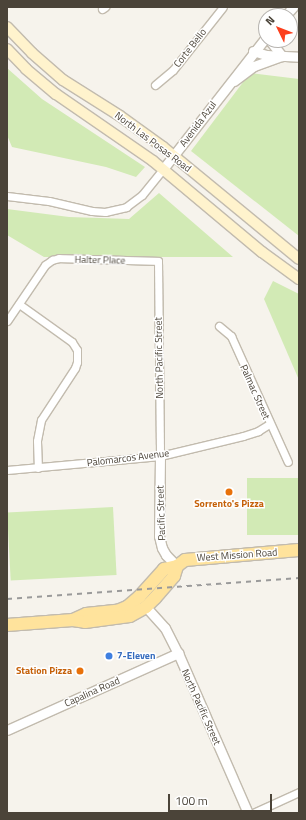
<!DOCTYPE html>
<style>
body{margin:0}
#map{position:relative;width:306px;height:820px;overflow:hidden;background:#f6f3ec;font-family:"Titillium Web",sans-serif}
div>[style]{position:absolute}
.green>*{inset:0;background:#d2eab5;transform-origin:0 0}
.roads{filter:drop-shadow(1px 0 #c2bbae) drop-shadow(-1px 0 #c2bbae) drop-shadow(0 1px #c2bbae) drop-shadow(0 -1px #c2bbae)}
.minor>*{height:7px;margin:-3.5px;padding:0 3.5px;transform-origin:3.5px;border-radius:3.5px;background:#fff}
.tertiary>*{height:9px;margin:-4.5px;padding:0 4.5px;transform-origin:4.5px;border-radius:4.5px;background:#fff}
.secondary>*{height:10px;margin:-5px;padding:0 5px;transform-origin:5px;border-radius:5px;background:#fff3cd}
.primary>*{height:12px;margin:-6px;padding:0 6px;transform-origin:6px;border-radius:6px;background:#ffe39c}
.rail>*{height:2px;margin-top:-1px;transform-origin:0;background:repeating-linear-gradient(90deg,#9a9a9a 0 5px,transparent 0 10px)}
.dots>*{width:11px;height:11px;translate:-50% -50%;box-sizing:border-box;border:2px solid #fff;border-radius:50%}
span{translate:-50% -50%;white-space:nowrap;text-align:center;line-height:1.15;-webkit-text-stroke:3px #fff;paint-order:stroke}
.street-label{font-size:10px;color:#4b4439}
.food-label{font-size:10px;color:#c56008;font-weight:700}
.right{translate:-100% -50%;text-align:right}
.shop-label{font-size:10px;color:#366cbe;font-weight:700}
.left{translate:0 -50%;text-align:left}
.frame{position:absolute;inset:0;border:8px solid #4b4439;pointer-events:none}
.north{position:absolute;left:258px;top:8px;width:40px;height:40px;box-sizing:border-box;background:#fff;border:1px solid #b7b4b0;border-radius:50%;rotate:313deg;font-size:11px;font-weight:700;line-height:16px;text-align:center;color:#4b4439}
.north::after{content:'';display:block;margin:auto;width:14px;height:18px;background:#fc3f1d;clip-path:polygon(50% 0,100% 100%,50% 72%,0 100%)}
.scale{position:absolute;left:168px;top:794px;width:104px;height:18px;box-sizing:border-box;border:2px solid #4b4439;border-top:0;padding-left:5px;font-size:12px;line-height:14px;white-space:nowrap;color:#4b4439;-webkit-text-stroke:3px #fff;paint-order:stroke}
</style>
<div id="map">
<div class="green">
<i style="clip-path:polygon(7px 68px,42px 99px,145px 167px,136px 177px,106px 167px,12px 147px,7px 135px)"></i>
<i style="clip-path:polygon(250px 73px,299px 79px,299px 236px,191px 151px)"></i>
<i style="clip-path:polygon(159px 193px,233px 257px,44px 257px,7px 235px,7px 209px,69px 217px,129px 219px)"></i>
<i style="clip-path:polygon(273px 281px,299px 294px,299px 380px,264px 299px)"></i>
<i style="left:299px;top:478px;width:57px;height:52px;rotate:90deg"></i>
<i style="left:113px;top:507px;width:68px;height:106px;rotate:87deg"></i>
</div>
<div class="roads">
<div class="minor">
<i style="left:102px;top:9px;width:4px;rotate:-34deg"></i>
<i style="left:155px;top:85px;width:23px;rotate:-40deg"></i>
<i style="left:173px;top:70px;width:80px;rotate:-51.6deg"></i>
<i style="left:7px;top:196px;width:42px;rotate:6.8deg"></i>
<i style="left:49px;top:201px;width:44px;rotate:13.1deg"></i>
<i style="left:92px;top:211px;width:13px;rotate:4deg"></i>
<i style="left:105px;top:212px;width:22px;rotate:-13deg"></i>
<i style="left:126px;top:207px;width:20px;rotate:-37deg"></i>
<i style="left:142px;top:195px;width:33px;rotate:-51deg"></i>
<i style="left:19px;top:304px;width:65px;rotate:35.6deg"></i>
<i style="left:72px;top:342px;width:9px;rotate:58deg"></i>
<i style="left:77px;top:350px;width:12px;rotate:90deg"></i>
<i style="left:77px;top:362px;width:6px;rotate:108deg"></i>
<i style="left:75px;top:368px;width:62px;rotate:123.2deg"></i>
<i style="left:41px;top:420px;width:21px;rotate:101deg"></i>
<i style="left:37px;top:441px;width:27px;rotate:88deg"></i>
<i style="left:7px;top:321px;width:68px;rotate:-55.8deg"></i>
<i style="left:45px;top:265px;width:9px;rotate:-36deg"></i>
<i style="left:52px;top:260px;width:7px;rotate:-16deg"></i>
<i style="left:59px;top:258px;width:99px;rotate:1.7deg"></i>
<i style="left:158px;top:261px;width:195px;rotate:89.4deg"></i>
<i style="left:219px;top:326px;width:16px;rotate:40deg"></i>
<i style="left:231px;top:336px;width:138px;rotate:65.7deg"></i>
<i style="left:7px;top:470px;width:154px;rotate:-5.2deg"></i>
<i style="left:160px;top:456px;width:85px;rotate:-13.5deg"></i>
<i style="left:243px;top:436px;width:16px;rotate:-18deg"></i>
<i style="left:258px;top:431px;width:13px;rotate:-32deg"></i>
<i style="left:253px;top:813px;width:51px;rotate:-24.5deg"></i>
</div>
<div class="tertiary">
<i style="left:285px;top:16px;width:12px;rotate:-48deg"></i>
<i style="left:271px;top:40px;width:2px;rotate:90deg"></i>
<i style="left:271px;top:42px;width:18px;rotate:52deg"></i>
<i style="left:253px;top:51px;width:14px;rotate:17deg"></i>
<i style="left:266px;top:55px;width:33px;rotate:3deg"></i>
<i style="left:234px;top:81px;width:25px;rotate:-37deg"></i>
<i style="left:254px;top:66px;width:30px;rotate:-20deg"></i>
<i style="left:163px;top:169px;width:167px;rotate:-52deg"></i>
<i style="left:160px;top:456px;width:80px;rotate:90.7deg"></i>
<i style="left:159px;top:536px;width:12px;rotate:76deg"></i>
<i style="left:162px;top:548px;width:8px;rotate:60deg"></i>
<i style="left:166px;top:555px;width:16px;rotate:45deg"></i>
<i style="left:146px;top:607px;width:28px;rotate:48deg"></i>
<i style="left:165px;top:628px;width:28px;rotate:63deg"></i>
<i style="left:178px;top:653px;width:175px;rotate:66.4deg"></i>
<i style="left:7px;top:730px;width:188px;rotate:-24.2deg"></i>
</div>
<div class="secondary">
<i style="left:7px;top:27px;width:36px;rotate:46deg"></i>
<i style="left:32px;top:53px;width:41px;rotate:41.1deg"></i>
<i style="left:63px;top:80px;width:67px;rotate:32.3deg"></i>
<i style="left:120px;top:116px;width:53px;rotate:35.8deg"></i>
<i style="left:163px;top:147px;width:176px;rotate:39.5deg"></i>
<i style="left:7px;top:49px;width:28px;rotate:46deg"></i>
<i style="left:26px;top:69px;width:39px;rotate:40deg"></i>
<i style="left:56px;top:94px;width:118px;rotate:34.6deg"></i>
<i style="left:153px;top:161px;width:142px;rotate:39.9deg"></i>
<i style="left:262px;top:252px;width:46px;rotate:36.1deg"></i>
</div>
<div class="primary">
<i style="left:73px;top:620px;width:14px;rotate:-25deg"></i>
<i style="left:86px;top:614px;width:31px;rotate:-6deg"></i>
<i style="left:117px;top:611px;width:11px;rotate:-22deg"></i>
<i style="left:127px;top:607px;width:16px;rotate:-40deg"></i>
<i style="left:139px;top:597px;width:38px;rotate:-48deg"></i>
<i style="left:164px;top:569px;width:13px;rotate:-13deg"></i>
<i style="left:177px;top:566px;width:10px;rotate:-37deg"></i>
<i style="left:185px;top:560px;width:114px;rotate:-5deg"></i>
<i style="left:7px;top:625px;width:66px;rotate:-4.3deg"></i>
<i style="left:73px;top:620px;width:12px;rotate:9deg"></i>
<i style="left:85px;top:622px;width:45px;rotate:-7.6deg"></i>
<i style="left:130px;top:616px;width:18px;rotate:-29deg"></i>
<i style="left:146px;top:607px;width:13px;rotate:-45deg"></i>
<i style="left:155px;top:598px;width:29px;rotate:-49deg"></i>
<i style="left:174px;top:576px;width:10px;rotate:-73deg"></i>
</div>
</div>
<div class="rail">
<i style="left:7px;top:599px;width:293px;rotate:-4.1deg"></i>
</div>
<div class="dots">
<i style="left:229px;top:492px;background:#e8710a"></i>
<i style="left:109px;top:656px;background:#3f7fe0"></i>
<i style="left:80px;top:671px;background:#e8710a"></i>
</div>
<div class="street-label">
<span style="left:190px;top:48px;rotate:-52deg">Corte Bello</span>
<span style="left:198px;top:124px;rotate:-53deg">Avenida Azul</span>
<span style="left:153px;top:142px;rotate:37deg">North Las Posas Road</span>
<span style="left:100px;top:260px;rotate:1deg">Halter Place</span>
<span style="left:159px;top:358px;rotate:-91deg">North Pacific Street</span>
<span style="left:255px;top:392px;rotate:66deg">Palmac Street</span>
<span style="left:128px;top:458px;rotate:-7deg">Palomarcos Avenue</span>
<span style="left:161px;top:513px;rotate:-92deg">Pacific Street</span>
<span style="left:237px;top:555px;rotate:-4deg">West Mission Road</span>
<span style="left:92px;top:692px;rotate:-24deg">Capalina Road</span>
<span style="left:201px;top:707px;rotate:66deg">North Pacific Street</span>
</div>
<div class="food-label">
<span style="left:229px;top:504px">Sorrento's Pizza</span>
<span class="right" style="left:72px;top:671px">Station Pizza</span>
</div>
<div class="shop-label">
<span class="left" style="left:117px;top:656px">7-Eleven</span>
</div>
<div class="frame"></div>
<div class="north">N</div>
<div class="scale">100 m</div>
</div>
